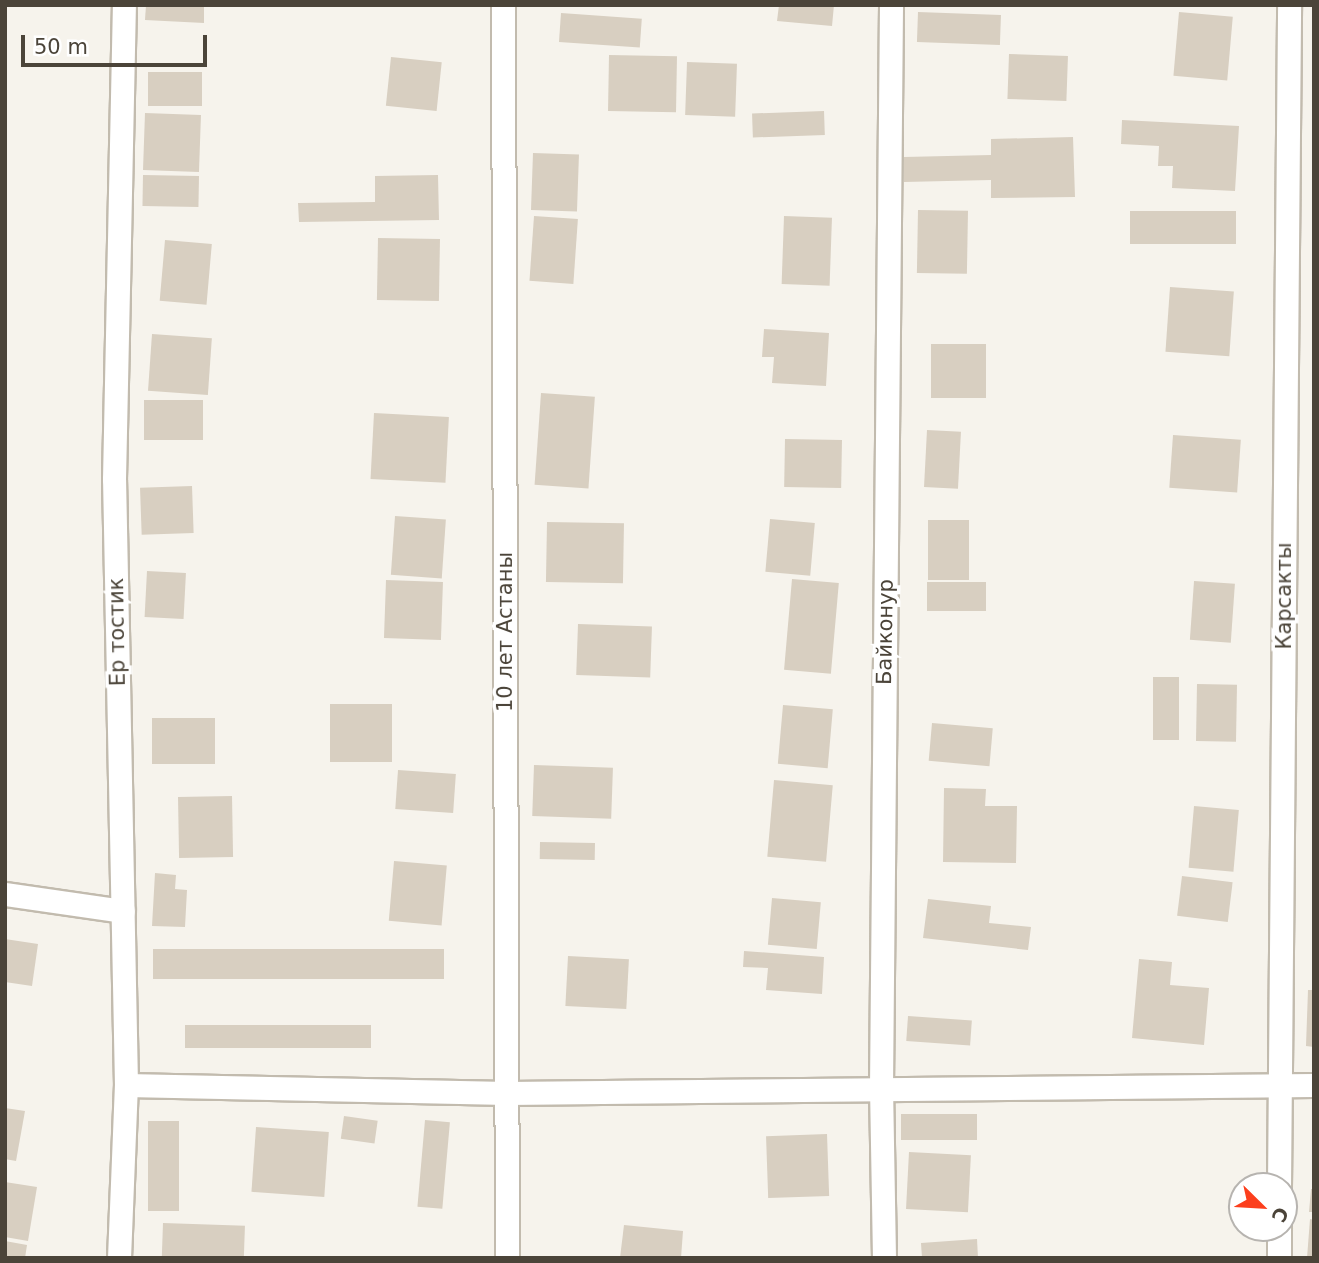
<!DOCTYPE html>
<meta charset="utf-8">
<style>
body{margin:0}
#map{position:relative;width:1319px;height:1263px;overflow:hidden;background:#f6f3ec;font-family:"DejaVu Sans",sans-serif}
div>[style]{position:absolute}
.building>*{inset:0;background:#d8cfc1;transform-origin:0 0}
.roads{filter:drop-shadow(2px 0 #c2bbae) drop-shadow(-2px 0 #c2bbae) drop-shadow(0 2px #c2bbae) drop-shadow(0 -2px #c2bbae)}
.street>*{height:23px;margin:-11.5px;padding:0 11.5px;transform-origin:11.5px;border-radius:11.5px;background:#fff}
span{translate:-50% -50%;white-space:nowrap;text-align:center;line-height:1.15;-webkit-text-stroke:7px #fff;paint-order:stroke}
.street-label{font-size:21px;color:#4b4439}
.frame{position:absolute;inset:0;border:7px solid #4b4439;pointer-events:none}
.north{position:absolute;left:1228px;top:1172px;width:70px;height:70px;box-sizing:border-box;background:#fff;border:2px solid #b7b4b0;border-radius:50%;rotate:114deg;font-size:19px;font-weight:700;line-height:28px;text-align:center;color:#4b4439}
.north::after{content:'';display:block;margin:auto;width:24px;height:32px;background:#fc3f1d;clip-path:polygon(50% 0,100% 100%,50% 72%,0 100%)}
.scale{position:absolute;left:21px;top:35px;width:186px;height:32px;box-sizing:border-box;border:4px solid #4b4439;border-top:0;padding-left:9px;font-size:21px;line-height:24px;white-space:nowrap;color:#4b4439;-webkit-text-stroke:5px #fff;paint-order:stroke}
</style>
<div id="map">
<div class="building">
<i style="clip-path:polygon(146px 5px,204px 5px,204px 23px,145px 20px)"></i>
<i style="clip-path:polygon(779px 5px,834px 5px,832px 26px,777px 21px)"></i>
<i style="left:918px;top:12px;width:83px;height:30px;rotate:2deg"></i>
<i style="left:1179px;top:12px;width:54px;height:64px;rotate:5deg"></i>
<i style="left:561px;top:13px;width:81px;height:29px;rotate:4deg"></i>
<i style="left:1009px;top:54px;width:59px;height:45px;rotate:2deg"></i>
<i style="left:609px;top:55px;width:68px;height:56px;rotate:1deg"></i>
<i style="left:391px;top:57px;width:51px;height:49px;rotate:6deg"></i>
<i style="left:687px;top:62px;width:50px;height:53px;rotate:2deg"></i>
<i style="left:148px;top:72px;width:54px;height:34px"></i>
<i style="left:824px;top:111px;width:24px;height:72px;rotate:88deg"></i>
<i style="left:145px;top:113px;width:56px;height:57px;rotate:2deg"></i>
<i style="clip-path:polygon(1122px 120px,1239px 126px,1235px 191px,1172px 188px,1173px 166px,1158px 166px,1159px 146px,1121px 144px)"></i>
<i style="clip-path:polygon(1073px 137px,1075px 197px,991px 198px,991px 180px,904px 182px,904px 157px,991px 155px,991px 139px)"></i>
<i style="left:533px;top:153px;width:46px;height:57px;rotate:2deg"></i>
<i style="left:143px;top:175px;width:56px;height:31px;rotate:1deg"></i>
<i style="clip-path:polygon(438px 175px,439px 220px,299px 222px,298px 203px,375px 202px,375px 176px)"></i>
<i style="left:918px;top:210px;width:50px;height:63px;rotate:1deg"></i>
<i style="left:1236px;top:211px;width:33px;height:106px;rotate:90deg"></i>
<i style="left:534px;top:216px;width:44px;height:65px;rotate:4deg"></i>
<i style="left:784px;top:216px;width:48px;height:68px;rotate:2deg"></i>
<i style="left:378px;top:238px;width:62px;height:62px;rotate:1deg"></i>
<i style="left:165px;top:240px;width:47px;height:61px;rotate:5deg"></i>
<i style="left:1170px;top:287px;width:64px;height:65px;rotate:4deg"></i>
<i style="clip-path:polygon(764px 329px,829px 333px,826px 386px,772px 383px,774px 357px,762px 357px)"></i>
<i style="left:152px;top:334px;width:60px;height:57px;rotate:4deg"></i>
<i style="left:931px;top:344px;width:55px;height:54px"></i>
<i style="left:541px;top:393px;width:54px;height:92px;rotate:4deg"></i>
<i style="left:144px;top:400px;width:59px;height:40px"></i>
<i style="left:374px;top:413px;width:75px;height:66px;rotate:3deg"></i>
<i style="left:927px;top:430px;width:34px;height:57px;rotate:3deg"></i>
<i style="left:1173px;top:435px;width:68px;height:53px;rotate:4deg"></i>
<i style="left:785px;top:439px;width:57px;height:48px;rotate:1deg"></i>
<i style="left:192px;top:486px;width:47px;height:52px;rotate:88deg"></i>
<i style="left:395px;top:516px;width:51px;height:59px;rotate:4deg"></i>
<i style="left:770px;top:519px;width:45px;height:53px;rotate:5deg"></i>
<i style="left:928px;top:520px;width:41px;height:60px"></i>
<i style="left:547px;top:522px;width:77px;height:60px;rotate:1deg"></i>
<i style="left:147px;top:571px;width:39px;height:46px;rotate:3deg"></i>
<i style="left:792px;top:579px;width:47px;height:91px;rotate:5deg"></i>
<i style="left:386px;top:580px;width:57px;height:58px;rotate:2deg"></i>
<i style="left:1194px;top:581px;width:41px;height:59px;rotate:4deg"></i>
<i style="left:986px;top:582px;width:29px;height:59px;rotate:90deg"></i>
<i style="left:578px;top:624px;width:74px;height:51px;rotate:2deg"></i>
<i style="left:1153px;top:677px;width:26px;height:63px"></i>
<i style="left:1197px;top:684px;width:40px;height:57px;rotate:1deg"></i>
<i style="left:330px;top:704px;width:62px;height:58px"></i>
<i style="left:783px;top:705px;width:50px;height:59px;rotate:5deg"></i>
<i style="left:152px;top:718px;width:63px;height:46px"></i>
<i style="left:932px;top:723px;width:61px;height:38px;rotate:5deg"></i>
<i style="left:534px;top:765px;width:79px;height:51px;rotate:2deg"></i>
<i style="left:398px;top:770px;width:58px;height:39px;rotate:4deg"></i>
<i style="left:774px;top:780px;width:59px;height:77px;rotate:5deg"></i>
<i style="clip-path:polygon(944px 788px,986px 789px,985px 806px,1017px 806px,1016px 863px,943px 862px)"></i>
<i style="left:232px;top:796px;width:61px;height:54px;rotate:89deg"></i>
<i style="left:1194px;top:806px;width:45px;height:62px;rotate:5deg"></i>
<i style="left:540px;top:842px;width:55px;height:17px;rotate:1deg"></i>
<i style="left:394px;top:861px;width:53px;height:60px;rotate:5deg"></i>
<i style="clip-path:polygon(155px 873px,176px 875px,175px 889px,187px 890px,185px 927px,152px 926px)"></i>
<i style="left:1182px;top:876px;width:51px;height:40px;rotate:7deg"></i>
<i style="left:772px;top:898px;width:49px;height:47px;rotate:5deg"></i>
<i style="clip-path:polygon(928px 899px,991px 906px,989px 923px,1031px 927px,1028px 950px,923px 938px)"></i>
<i style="clip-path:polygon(5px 939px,38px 944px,32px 986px,5px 982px)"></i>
<i style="left:153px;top:949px;width:291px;height:30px"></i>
<i style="clip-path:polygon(744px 951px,824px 957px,822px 994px,766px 990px,768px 968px,743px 967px)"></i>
<i style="left:568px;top:956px;width:61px;height:50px;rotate:3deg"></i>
<i style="clip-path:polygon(1139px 959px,1172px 962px,1170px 985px,1209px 988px,1204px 1045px,1132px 1038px)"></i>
<i style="clip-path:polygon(1308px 990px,1314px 990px,1314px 1047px,1306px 1046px)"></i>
<i style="left:908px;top:1016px;width:64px;height:25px;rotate:4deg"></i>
<i style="left:371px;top:1025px;width:23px;height:186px;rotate:90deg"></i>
<i style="clip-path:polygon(5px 1108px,25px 1111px,16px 1161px,5px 1159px)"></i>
<i style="left:901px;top:1114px;width:76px;height:26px"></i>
<i style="left:344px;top:1116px;width:34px;height:23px;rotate:8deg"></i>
<i style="left:425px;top:1120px;width:25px;height:87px;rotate:5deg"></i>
<i style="left:148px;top:1121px;width:31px;height:90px"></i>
<i style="left:256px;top:1127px;width:73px;height:65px;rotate:4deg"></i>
<i style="left:827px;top:1134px;width:62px;height:61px;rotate:88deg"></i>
<i style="left:909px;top:1152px;width:62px;height:57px;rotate:3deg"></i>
<i style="clip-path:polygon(5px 1182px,37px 1187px,28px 1241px,5px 1237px)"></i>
<i style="clip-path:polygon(1311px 1189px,1314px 1189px,1314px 1212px,1309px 1212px)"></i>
<i style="clip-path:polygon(1310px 1219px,1314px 1220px,1314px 1258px,1307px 1258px)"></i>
<i style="left:163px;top:1223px;width:82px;height:35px;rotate:2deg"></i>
<i style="clip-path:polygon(624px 1225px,683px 1231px,681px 1258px,620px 1258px)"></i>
<i style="clip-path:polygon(977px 1239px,978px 1258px,922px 1258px,921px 1243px)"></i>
<i style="clip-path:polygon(5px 1241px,27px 1245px,25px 1258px,5px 1258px)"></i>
</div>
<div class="roads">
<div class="street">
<i style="left:503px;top:5px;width:1253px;rotate:89.82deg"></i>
<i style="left:5px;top:894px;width:119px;rotate:8.2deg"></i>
<i style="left:126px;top:1085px;width:381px;rotate:1.2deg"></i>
<i style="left:507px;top:1093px;width:807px;rotate:-0.57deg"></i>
<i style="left:1279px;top:1186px;width:1181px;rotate:-89.51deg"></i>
<i style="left:119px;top:1258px;width:173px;rotate:-87.7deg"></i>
<i style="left:126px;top:1085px;width:606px;rotate:-91.13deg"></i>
<i style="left:114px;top:479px;width:474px;rotate:-88.8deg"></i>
<i style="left:884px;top:1258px;width:171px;rotate:-91deg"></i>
<i style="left:881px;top:1087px;width:1082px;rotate:-89.47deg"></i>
<i style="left:1279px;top:1258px;width:30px;rotate:-90deg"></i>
</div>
</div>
<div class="street-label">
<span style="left:1284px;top:596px;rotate:-90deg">Карсакты</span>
<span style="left:117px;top:632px;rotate:-91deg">Ер тостик</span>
<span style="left:505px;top:632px;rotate:-90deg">10 лет Астаны</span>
<span style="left:885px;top:632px;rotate:-89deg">Байконур</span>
</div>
<div class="frame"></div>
<div class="north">С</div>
<div class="scale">50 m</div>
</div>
